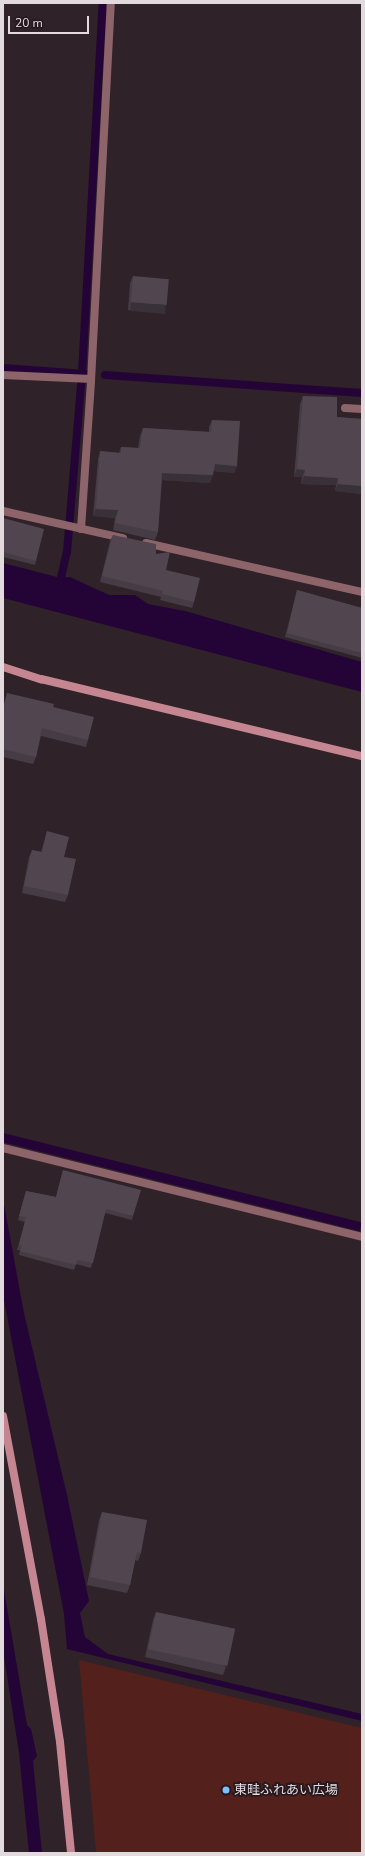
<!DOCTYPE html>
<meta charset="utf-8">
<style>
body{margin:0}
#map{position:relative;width:365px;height:1856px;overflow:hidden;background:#2f2228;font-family:"Nunito Sans","Noto Sans JP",sans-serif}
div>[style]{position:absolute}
.green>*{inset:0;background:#53201b}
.water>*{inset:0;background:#240436;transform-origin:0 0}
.stream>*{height:8px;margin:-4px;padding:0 4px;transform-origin:4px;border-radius:4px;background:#240436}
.street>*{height:8px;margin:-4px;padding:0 4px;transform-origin:4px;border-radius:4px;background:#8c646a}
.secondary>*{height:8px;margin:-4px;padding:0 4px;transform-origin:4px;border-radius:4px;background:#c68691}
.wall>*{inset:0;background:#463c45}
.shaded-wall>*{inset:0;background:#393138;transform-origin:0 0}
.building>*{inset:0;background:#514650;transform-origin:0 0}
.dots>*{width:11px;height:11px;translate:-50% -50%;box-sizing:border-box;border:2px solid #25181e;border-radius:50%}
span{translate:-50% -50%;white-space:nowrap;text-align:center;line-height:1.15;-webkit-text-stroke:3.5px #25181e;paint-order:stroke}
.poi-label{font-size:13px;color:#e3dade}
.left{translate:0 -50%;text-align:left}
.frame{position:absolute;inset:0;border:4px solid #e3dade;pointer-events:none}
.scale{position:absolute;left:8px;top:16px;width:81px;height:18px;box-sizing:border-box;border:2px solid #e3dade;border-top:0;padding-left:5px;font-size:12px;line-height:14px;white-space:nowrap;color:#e3dade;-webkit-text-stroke:3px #25181e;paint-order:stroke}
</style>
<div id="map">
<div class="green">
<i style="clip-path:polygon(79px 1660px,362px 1728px,362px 1853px,96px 1853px)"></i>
</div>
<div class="water">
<i style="clip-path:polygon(3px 563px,57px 577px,70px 577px,109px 595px,135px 595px,148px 604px,185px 611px,362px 662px,362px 692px,3px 598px)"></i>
<i style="left:3px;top:1133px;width:370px;height:9px;rotate:14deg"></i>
<i style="clip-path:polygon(3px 1199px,24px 1313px,67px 1495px,89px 1601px,80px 1613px,85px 1637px,108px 1654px,362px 1714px,362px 1721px,67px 1649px,64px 1614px,3px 1295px)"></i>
<i style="clip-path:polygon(3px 1584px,27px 1725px,31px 1729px,37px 1756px,33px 1761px,42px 1853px,29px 1853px,19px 1753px,3px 1650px)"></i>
</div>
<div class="stream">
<i style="left:3px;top:368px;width:83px;rotate:4.1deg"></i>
<i style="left:105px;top:375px;width:258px;rotate:4deg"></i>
<i style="left:59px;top:586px;width:35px;rotate:-77deg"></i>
<i style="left:67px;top:552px;width:180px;rotate:-85.2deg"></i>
<i style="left:82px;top:373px;width:371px;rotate:-86.8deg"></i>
</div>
<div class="street">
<i style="left:3px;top:375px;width:88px;rotate:2.6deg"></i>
<i style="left:345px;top:408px;width:17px;rotate:3deg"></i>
<i style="left:3px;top:511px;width:123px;rotate:12.7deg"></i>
<i style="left:81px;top:529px;width:148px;rotate:-86.1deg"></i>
<i style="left:91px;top:381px;width:379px;rotate:-87deg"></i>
<i style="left:146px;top:543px;width:221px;rotate:12.8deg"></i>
<i style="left:3px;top:1148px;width:370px;rotate:13.9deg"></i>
</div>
<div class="secondary">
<i style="left:3px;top:667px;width:40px;rotate:18deg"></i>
<i style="left:41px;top:679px;width:330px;rotate:13.5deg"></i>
<i style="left:3px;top:1416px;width:207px;rotate:79.4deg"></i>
<i style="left:41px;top:1619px;width:124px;rotate:81.2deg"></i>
<i style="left:60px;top:1742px;width:112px;rotate:84.3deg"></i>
</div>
<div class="wall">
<i style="clip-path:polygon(133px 276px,163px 313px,128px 310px,130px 283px)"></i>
<i style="clip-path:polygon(303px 396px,337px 417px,362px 419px,362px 494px,335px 491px,336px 485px,301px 484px,302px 477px,294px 477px,300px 404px)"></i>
<i style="clip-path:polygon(212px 420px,237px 466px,234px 473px,213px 471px,210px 483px,162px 480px,158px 532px,155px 540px,113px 530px,115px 518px,93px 516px,98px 459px,100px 451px,119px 453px,121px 447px,138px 448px,140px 436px,143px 428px,209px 432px,209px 427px)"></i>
<i style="clip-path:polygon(3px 518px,36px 561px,35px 565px,3px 557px)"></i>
<i style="clip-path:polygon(113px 535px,156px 554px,166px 570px,194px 602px,192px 608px,160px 600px,161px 597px,100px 582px,110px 541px)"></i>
<i style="clip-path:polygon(297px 590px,362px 608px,362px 658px,285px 637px)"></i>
<i style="clip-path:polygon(7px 693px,53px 707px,88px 740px,86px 747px,41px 736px,36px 757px,33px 764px,3px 757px,3px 707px)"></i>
<i style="clip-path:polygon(47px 831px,64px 857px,68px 895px,65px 902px,22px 893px,29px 857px,32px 850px,41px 852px)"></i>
<i style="clip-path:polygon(63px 1170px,133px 1216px,132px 1220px,105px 1213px,91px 1268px,76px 1264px,74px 1270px,19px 1255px,20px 1250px,17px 1250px,25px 1222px,18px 1220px,26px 1191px,56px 1197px)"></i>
<i style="clip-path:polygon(102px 1512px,141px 1553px,138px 1561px,135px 1560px,130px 1585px,127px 1593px,87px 1585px,99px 1520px)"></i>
<i style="clip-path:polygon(156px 1612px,226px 1667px,223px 1675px,145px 1657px,153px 1620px)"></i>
</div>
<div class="shaded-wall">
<i style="left:131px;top:302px;width:35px;height:9px;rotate:5deg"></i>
<i style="clip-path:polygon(215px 464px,237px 466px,234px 473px,212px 471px)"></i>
<i style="clip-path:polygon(297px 469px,305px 470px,302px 477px,294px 477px)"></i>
<i style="clip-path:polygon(162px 473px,213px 475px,210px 483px,159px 480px)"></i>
<i style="clip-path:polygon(304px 476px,338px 478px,336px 485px,301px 484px)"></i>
<i style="clip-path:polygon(338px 484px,362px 486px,362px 494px,335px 491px)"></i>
<i style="clip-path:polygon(96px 509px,118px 510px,115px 518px,93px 516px)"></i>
</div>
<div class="building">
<i style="left:133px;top:276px;width:36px;height:26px;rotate:5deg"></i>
<i style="clip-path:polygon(303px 396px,337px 397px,337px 417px,362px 419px,362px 486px,338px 484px,338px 478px,304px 476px,305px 470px,297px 469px)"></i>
<i style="clip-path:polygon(212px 420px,240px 421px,237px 466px,215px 464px,213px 475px,162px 473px,158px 532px,115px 523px,118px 510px,96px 509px,100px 451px,121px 453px,121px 447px,140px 448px,143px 428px,211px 432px)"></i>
<i style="clip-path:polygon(3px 518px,44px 529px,36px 561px,3px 552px)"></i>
<i style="clip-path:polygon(113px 535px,156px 544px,156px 554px,170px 552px,166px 570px,200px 578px,194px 602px,162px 594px,163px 591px,102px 576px)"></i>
<i style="clip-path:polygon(297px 590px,362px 608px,362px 653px,287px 633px)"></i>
<i style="clip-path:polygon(7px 693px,54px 704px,53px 707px,94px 717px,88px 740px,42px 728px,36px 757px,3px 749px,3px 711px)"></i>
<i style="clip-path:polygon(47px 831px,69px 837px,64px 857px,76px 859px,68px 895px,24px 886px,32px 850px,42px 852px)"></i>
<i style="clip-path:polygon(63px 1170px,141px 1190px,133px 1216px,106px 1209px,93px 1263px,77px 1260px,76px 1265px,20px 1251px,22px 1246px,19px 1245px,26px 1217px,19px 1216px,26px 1191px,56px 1197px)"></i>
<i style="clip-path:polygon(102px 1512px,147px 1520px,141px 1553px,137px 1552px,130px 1585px,90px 1577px)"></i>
<i style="left:156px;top:1612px;width:81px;height:38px;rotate:12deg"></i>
</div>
<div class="dots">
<i style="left:226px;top:1790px;background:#81bdfa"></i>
</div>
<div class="poi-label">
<span class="left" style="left:234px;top:1790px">東畦ふれあい広場</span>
</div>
<div class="frame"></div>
<div class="scale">20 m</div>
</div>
